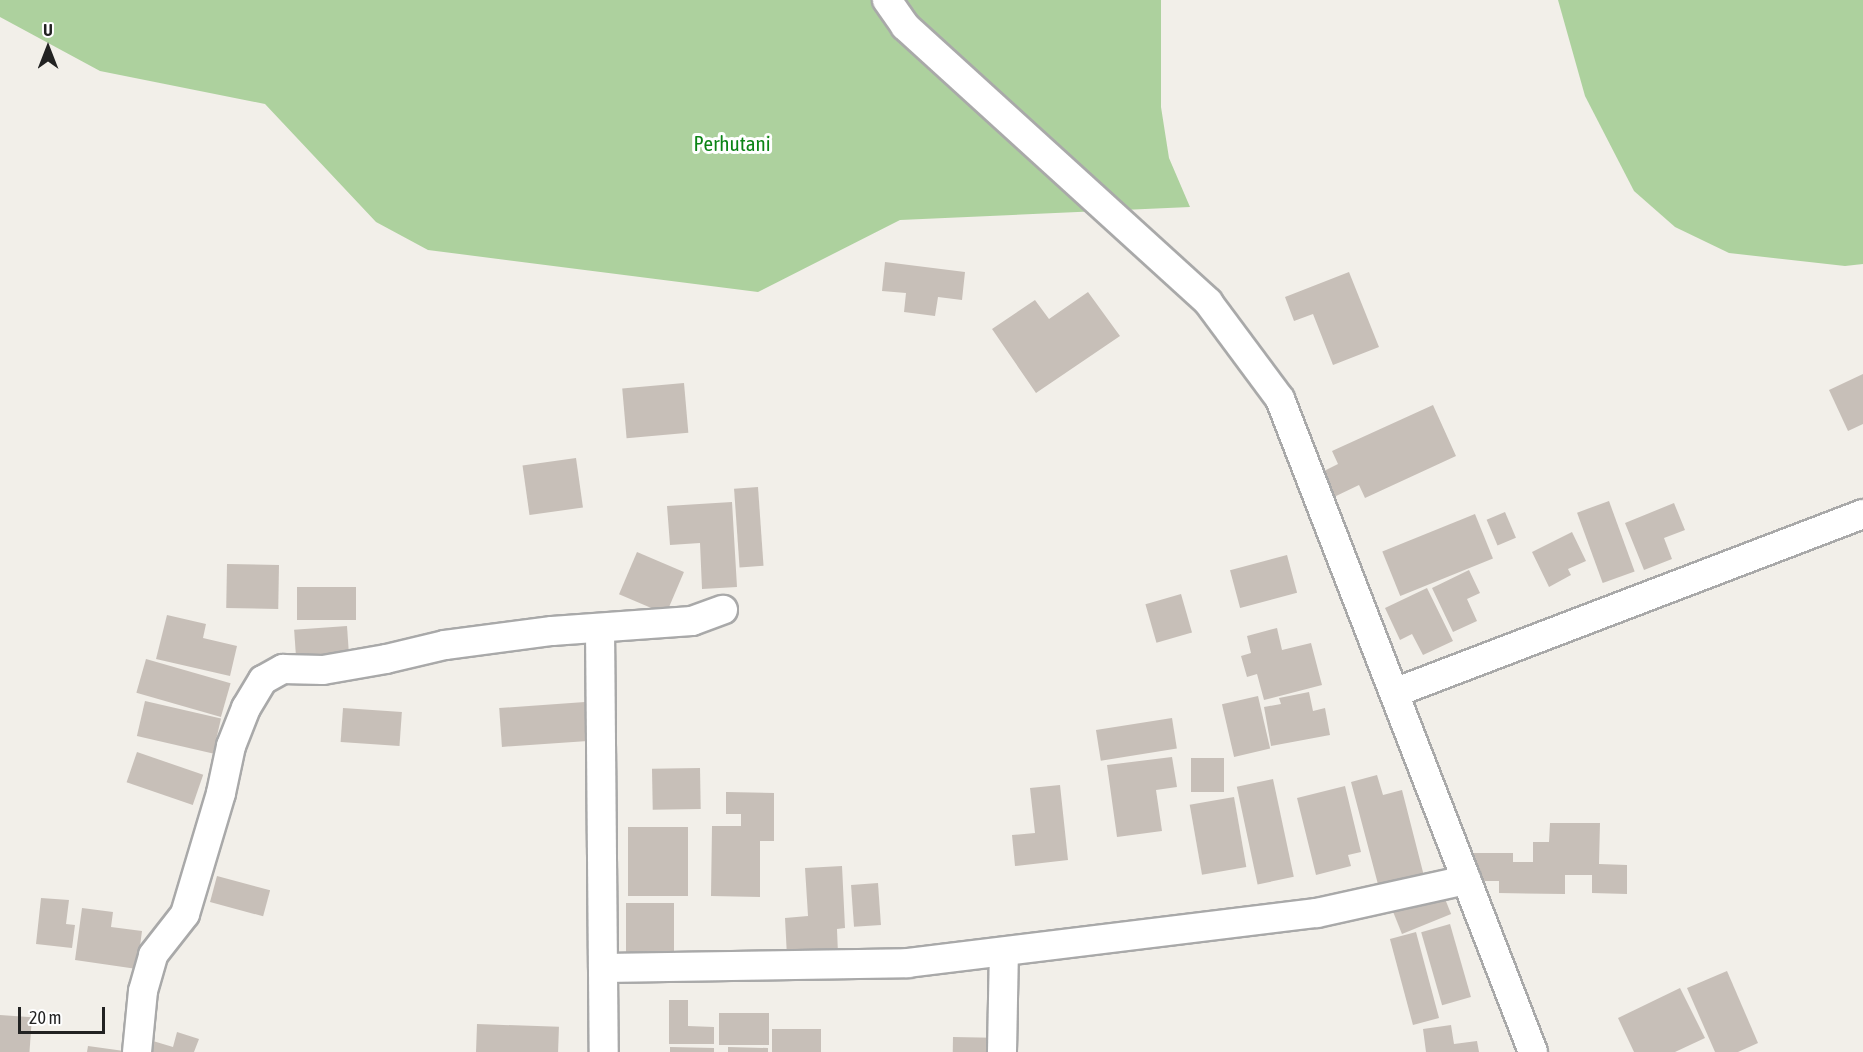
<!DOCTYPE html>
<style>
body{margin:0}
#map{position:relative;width:1863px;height:1052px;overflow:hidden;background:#f2efe9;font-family:"Asap Condensed",sans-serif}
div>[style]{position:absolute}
.forest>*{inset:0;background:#add19e}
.building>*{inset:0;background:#c7bfb8;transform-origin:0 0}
.roads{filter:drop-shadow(2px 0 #a9a9a9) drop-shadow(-2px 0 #a9a9a9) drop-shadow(0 2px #a9a9a9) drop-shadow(0 -2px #a9a9a9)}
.street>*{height:28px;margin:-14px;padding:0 14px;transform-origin:14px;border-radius:14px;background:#fff}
span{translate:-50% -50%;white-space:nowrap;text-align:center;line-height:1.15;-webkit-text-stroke:6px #fff;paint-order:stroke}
.park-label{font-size:21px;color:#0c8416}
.north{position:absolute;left:18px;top:18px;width:60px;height:60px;-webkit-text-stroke:4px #fff;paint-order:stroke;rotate:0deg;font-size:16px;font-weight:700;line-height:24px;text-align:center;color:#222}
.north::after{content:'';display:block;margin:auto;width:21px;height:27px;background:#222;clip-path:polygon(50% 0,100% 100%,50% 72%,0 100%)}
.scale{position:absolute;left:18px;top:1007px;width:87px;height:27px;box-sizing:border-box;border:3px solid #222;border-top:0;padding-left:8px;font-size:18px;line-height:21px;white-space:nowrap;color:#222;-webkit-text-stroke:4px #fff;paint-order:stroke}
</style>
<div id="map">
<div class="forest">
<i style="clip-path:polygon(0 0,1161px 0,1161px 107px,1169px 158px,1190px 207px,900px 220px,758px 292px,428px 250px,376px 222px,265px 104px,100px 71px,0 17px)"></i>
<i style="clip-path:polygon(1558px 0,1863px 0,1863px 264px,1845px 266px,1729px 253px,1675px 227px,1634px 191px,1585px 96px)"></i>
</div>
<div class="building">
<i style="clip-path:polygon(885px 262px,965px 272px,962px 300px,938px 297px,935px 316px,904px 312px,906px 293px,882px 291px)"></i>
<i style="clip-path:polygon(1349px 272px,1379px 347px,1333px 365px,1313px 314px,1294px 321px,1285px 297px)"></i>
<i style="clip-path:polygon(1088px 292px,1120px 336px,1036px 393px,992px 329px,1035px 300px,1049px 319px)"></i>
<i style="clip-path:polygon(1863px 374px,1863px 424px,1848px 431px,1829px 390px)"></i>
<i style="left:684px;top:383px;width:50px;height:62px;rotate:85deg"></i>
<i style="clip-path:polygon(1433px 405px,1456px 456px,1365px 498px,1359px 485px,1334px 497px,1322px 472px,1338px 464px,1332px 451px)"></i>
<i style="left:576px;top:458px;width:50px;height:54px;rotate:82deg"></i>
<i style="left:758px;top:487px;width:79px;height:24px;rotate:86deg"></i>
<i style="left:1609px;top:501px;width:75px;height:34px;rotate:70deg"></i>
<i style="clip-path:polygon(732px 502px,737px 587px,702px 589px,700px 543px,670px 545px,667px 506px)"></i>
<i style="clip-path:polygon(1674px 503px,1685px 530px,1664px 538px,1672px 559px,1644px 570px,1625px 523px)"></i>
<i style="left:1505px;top:512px;width:28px;height:20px;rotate:67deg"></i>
<i style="left:1475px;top:514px;width:48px;height:100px;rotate:68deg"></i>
<i style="clip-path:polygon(1572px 532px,1586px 561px,1568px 569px,1571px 575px,1549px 587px,1532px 552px)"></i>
<i style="left:637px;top:552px;width:51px;height:46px;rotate:23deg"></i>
<i style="left:1287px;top:555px;width:39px;height:59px;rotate:75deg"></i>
<i style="left:227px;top:564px;width:52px;height:44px;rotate:1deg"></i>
<i style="clip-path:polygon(1469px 570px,1480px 593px,1467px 599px,1477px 621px,1453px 632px,1432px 588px)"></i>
<i style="left:356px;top:587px;width:33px;height:59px;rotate:90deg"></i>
<i style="clip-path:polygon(1427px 588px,1453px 641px,1423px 655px,1412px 634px,1400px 640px,1385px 608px)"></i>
<i style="left:1181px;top:594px;width:40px;height:37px;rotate:74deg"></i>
<i style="clip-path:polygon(167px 615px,206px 624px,203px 638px,237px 646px,230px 676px,156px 659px)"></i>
<i style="left:347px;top:626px;width:27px;height:53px;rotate:86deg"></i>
<i style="clip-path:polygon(1277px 628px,1282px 650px,1311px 643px,1322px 685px,1264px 700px,1257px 674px,1247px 677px,1241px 656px,1251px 653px,1247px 636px)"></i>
<i style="left:146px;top:659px;width:88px;height:35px;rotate:16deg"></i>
<i style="clip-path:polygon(1309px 692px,1313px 711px,1325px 708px,1330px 735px,1271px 746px,1264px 707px,1281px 704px,1279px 698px)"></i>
<i style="left:1258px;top:696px;width:54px;height:37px;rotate:77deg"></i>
<i style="left:145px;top:701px;width:78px;height:36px;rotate:13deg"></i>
<i style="left:585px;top:702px;width:39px;height:86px;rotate:86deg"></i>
<i style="left:343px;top:708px;width:59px;height:34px;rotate:4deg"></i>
<i style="left:1172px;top:718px;width:31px;height:77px;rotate:81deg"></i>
<i style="left:137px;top:752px;width:70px;height:32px;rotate:19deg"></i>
<i style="clip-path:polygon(1172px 757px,1177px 787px,1156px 790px,1162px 831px,1117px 837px,1107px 765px)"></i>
<i style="left:1191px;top:758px;width:33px;height:34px"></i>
<i style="left:700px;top:768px;width:41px;height:48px;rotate:89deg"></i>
<i style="clip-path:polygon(1377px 775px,1383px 795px,1402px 790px,1425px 880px,1380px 892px,1351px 782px)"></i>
<i style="left:1273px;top:779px;width:100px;height:37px;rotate:78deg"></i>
<i style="clip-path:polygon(1060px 785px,1068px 860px,1015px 866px,1012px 835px,1035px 833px,1030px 788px)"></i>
<i style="clip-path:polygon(1345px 786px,1361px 852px,1348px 855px,1351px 866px,1316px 875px,1297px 798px)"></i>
<i style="clip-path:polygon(726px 792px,774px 793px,774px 841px,760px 841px,760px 897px,711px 896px,712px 826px,741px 826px,741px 814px,726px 814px)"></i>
<i style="left:1234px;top:797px;width:71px;height:45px;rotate:80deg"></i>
<i style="clip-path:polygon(1550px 823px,1600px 823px,1599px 864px,1627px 865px,1627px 894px,1592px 893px,1592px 875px,1565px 875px,1565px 894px,1499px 893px,1499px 881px,1473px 881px,1474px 853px,1513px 853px,1513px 862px,1533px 862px,1533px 842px,1549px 842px)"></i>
<i style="left:628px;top:827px;width:60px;height:69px"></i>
<i style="clip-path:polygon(842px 866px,845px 928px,837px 929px,838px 954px,787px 957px,785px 918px,808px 916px,805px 868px)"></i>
<i style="left:217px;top:876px;width:55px;height:27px;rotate:15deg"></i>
<i style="left:878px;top:883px;width:42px;height:27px;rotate:86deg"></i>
<i style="left:1441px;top:889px;width:27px;height:53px;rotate:68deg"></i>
<i style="clip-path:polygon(41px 898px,69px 900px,66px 924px,75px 925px,72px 948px,36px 944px)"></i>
<i style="left:626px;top:903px;width:48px;height:56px"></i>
<i style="clip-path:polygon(82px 908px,113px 912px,111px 927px,142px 931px,137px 969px,75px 960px)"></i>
<i style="left:1450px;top:924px;width:76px;height:30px;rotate:74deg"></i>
<i style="left:1416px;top:932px;width:89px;height:27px;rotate:75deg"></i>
<i style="clip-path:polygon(1727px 971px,1758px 1043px,1738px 1052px,1715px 1052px,1687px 988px)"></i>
<i style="clip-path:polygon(1680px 988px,1705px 1038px,1675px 1052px,1634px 1052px,1618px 1018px)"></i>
<i style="clip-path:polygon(669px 1000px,688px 1000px,688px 1026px,714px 1027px,714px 1044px,669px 1044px)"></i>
<i style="left:719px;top:1013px;width:50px;height:32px"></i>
<i style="left:0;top:1015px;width:32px;height:37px;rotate:4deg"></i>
<i style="left:477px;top:1024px;width:82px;height:28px;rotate:2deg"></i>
<i style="clip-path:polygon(1451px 1025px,1454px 1044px,1477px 1041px,1479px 1052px,1426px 1052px,1423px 1029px)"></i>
<i style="left:772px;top:1029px;width:49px;height:23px"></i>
<i style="clip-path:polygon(177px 1032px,199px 1039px,194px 1052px,149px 1052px,153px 1041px,173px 1047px)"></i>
<i style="left:953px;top:1037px;width:40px;height:15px;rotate:1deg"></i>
<i style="clip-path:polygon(88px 1046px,124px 1051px,124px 1052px,87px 1052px)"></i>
<i style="clip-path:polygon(670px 1047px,714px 1048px,714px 1052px,670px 1052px)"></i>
<i style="clip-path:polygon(728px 1047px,768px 1048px,768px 1052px,728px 1052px)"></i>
</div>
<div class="roads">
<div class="street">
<i style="left:887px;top:0;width:32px;rotate:55deg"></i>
<i style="left:905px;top:26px;width:410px;rotate:42.3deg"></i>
<i style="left:1208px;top:302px;width:121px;rotate:53.4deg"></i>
<i style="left:1280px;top:399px;width:700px;rotate:68.82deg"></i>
<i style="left:600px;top:628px;width:424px;rotate:89.5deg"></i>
<i style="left:1394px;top:693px;width:502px;rotate:-20.89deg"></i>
<i style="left:603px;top:968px;width:305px;rotate:-0.9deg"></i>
<i style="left:908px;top:963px;width:412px;rotate:-7deg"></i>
<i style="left:1317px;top:913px;width:153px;rotate:-12.5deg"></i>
<i style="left:137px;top:1052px;width:61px;rotate:-84.4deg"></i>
<i style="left:143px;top:991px;width:37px;rotate:-74deg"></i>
<i style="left:153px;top:955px;width:52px;rotate:-52deg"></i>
<i style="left:185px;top:914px;width:126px;rotate:-73.4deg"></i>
<i style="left:221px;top:793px;width:48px;rotate:-78deg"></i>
<i style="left:231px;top:746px;width:41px;rotate:-68.5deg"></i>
<i style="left:246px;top:708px;width:33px;rotate:-59deg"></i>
<i style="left:263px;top:680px;width:23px;rotate:-29deg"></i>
<i style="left:283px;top:669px;width:40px;rotate:1.4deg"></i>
<i style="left:323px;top:670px;width:64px;rotate:-9.9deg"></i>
<i style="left:386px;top:659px;width:61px;rotate:-13.3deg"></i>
<i style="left:445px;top:645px;width:108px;rotate:-7.5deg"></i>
<i style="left:552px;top:631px;width:140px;rotate:-4.1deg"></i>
<i style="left:692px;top:621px;width:33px;rotate:-20deg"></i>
<i style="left:1002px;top:1052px;width:100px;rotate:-88.9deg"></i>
</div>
</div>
<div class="park-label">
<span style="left:732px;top:143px">Perhutani</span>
</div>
<div class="north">U</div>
<div class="scale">20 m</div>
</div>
